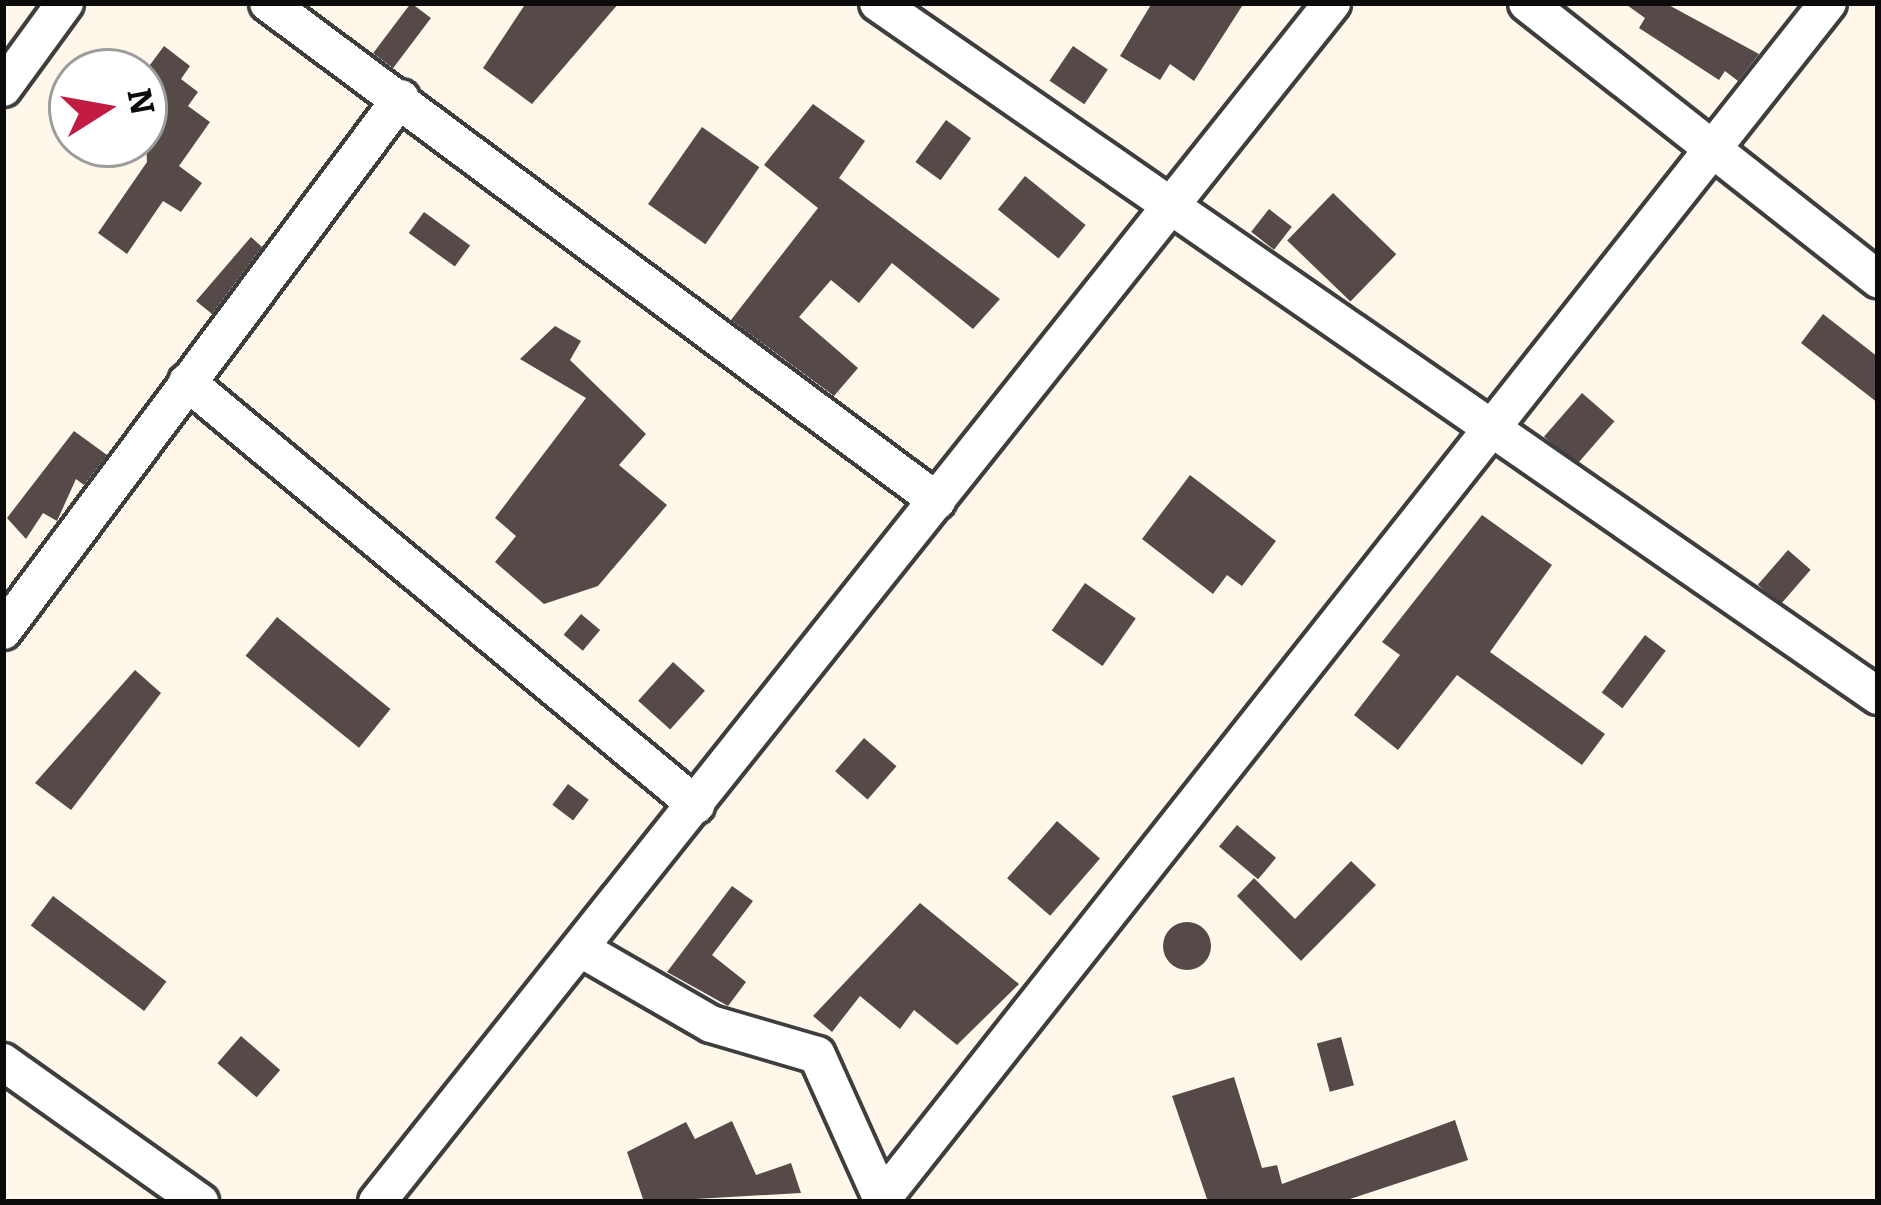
<!DOCTYPE html>
<style>
body{margin:0}
#map{position:relative;width:1881px;height:1205px;overflow:hidden;background:#fff7ea;font-family:Bitter,serif}
div>[style]{position:absolute}
.building>*{inset:0;background:#554a47;transform-origin:0 0}
.round{border-radius:50%}
.roads{filter:drop-shadow(3px 0 #3e3e3e) drop-shadow(-3px 0 #3e3e3e) drop-shadow(0 3px #3e3e3e) drop-shadow(0 -3px #3e3e3e)}
.street>*{height:36px;margin:-18px;padding:0 18px;transform-origin:18px;border-radius:18px;background:#fff}
span{translate:-50% -50%;white-space:nowrap;text-align:center;line-height:1.15;-webkit-text-stroke:12px #fff;paint-order:stroke}
.frame{position:absolute;inset:0;border:6px solid #0b0b0b;pointer-events:none}
.north{position:absolute;left:48px;top:48px;width:120px;height:120px;box-sizing:border-box;background:#fff;border:3px solid #9d9d9d;border-radius:50%;rotate:79deg;font-size:33px;font-weight:700;line-height:48px;text-align:center;color:#0b0b0b}
.north::after{content:'';display:block;margin:auto;width:42px;height:54px;background:#c31c42;clip-path:polygon(50% 0,100% 100%,50% 72%,0 100%)}
</style>
<div id="map">
<div class="building">
<i style="left:411px;top:3px;width:25px;height:63px;rotate:37deg"></i>
<i style="clip-path:polygon(526px 3px,619px 3px,532px 104px,483px 68px)"></i>
<i style="clip-path:polygon(1152px 3px,1244px 3px,1194px 81px,1170px 64px,1160px 80px,1120px 56px)"></i>
<i style="clip-path:polygon(1624px 3px,1665px 3px,1759px 54px,1738px 81px,1725px 71px,1719px 80px,1639px 28px,1645px 18px)"></i>
<i style="clip-path:polygon(164px 46px,190px 66px,181px 79px,198px 92px,188px 106px,210px 122px,179px 166px,202px 183px,181px 212px,163px 201px,127px 254px,98px 233px,147px 162px,144px 103px,156px 86px,144px 73px)"></i>
<i style="left:1073px;top:46px;width:42px;height:42px;rotate:34deg"></i>
<i style="clip-path:polygon(813px 104px,865px 141px,839px 178px,1000px 299px,973px 329px,892px 263px,859px 303px,831px 280px,799px 317px,858px 368px,834px 396px,731px 320px,818px 208px,764px 165px)"></i>
<i style="left:946px;top:120px;width:31px;height:52px;rotate:36deg"></i>
<i style="left:702px;top:127px;width:70px;height:94px;rotate:35deg"></i>
<i style="left:1025px;top:176px;width:78px;height:43px;rotate:39deg"></i>
<i style="left:1333px;top:193px;width:88px;height:66px;rotate:44deg"></i>
<i style="left:1269px;top:209px;width:29px;height:29px;rotate:38deg"></i>
<i style="left:424px;top:212px;width:57px;height:26px;rotate:36deg"></i>
<i style="clip-path:polygon(251px 237px,262px 247px,212px 314px,196px 301px)"></i>
<i style="clip-path:polygon(1823px 314px,1878px 357px,1878px 403px,1801px 343px)"></i>
<i style="clip-path:polygon(555px 326px,581px 341px,570px 360px,646px 434px,619px 465px,667px 505px,598px 586px,544px 604px,495px 562px,516px 536px,495px 518px,586px 398px,520px 359px)"></i>
<i style="left:1582px;top:393px;width:43px;height:58px;rotate:41deg"></i>
<i style="clip-path:polygon(74px 431px,107px 455px,84px 485px,76px 479px,57px 521px,43px 513px,26px 539px,7px 518px)"></i>
<i style="clip-path:polygon(1190px 475px,1276px 541px,1242px 586px,1227px 575px,1213px 594px,1142px 539px)"></i>
<i style="clip-path:polygon(1482px 515px,1552px 565px,1490px 652px,1605px 734px,1582px 765px,1457px 675px,1398px 750px,1354px 715px,1400px 655px,1382px 642px)"></i>
<i style="left:1788px;top:550px;width:30px;height:46px;rotate:41deg"></i>
<i style="left:1085px;top:583px;width:62px;height:58px;rotate:35deg"></i>
<i style="left:581px;top:614px;width:25px;height:27px;rotate:40deg"></i>
<i style="left:277px;top:617px;width:146px;height:50px;rotate:39deg"></i>
<i style="left:1645px;top:635px;width:26px;height:72px;rotate:37deg"></i>
<i style="left:673px;top:662px;width:43px;height:52px;rotate:42deg"></i>
<i style="clip-path:polygon(135px 670px,161px 693px,71px 810px,35px 783px)"></i>
<i style="left:864px;top:738px;width:43px;height:44px;rotate:41deg"></i>
<i style="left:568px;top:784px;width:26px;height:26px;rotate:37deg"></i>
<i style="left:1057px;top:821px;width:57px;height:76px;rotate:41deg"></i>
<i style="left:1237px;top:825px;width:51px;height:28px;rotate:40deg"></i>
<i style="clip-path:polygon(1351px 861px,1376px 885px,1301px 961px,1237px 896px,1254px 878px,1295px 919px)"></i>
<i style="clip-path:polygon(732px 886px,753px 901px,712px 955px,746px 982px,728px 1006px,667px 972px)"></i>
<i style="left:53px;top:896px;width:142px;height:37px;rotate:37deg"></i>
<i style="clip-path:polygon(920px 903px,1019px 984px,957px 1045px,914px 1010px,900px 1029px,860px 996px,832px 1032px,813px 1016px)"></i>
<i class="round" style="left:1163px;top:922px;width:48px;height:48px"></i>
<i style="left:241px;top:1036px;width:52px;height:36px;rotate:41deg"></i>
<i style="left:1341px;top:1037px;width:50px;height:25px;rotate:75deg"></i>
<i style="clip-path:polygon(1234px 1077px,1262px 1168px,1277px 1165px,1282px 1184px,1455px 1120px,1468px 1160px,1341px 1202px,1208px 1202px,1172px 1096px)"></i>
<i style="clip-path:polygon(732px 1121px,756px 1175px,791px 1163px,801px 1193px,644px 1202px,627px 1152px,686px 1122px,695px 1139px)"></i>
</div>
<div class="roads">
<div class="street">
<i style="left:268px;top:3px;width:834px;rotate:36.66deg"></i>
<i style="left:878px;top:3px;width:1217px;rotate:34.72deg"></i>
<i style="left:1527px;top:3px;width:447px;rotate:38.2deg"></i>
<i style="left:3px;top:88px;width:105px;rotate:-53.9deg"></i>
<i style="left:187px;top:382px;width:662px;rotate:39.73deg"></i>
<i style="left:3px;top:631px;width:665px;rotate:-53.25deg"></i>
<i style="left:581px;top:949px;width:150px;rotate:30deg"></i>
<i style="left:711px;top:1024px;width:110px;rotate:16.3deg"></i>
<i style="left:817px;top:1055px;width:161px;rotate:65.8deg"></i>
<i style="left:3px;top:1062px;width:242px;rotate:35.4deg"></i>
<i style="left:882px;top:1199px;width:1525px;rotate:-51.66deg"></i>
<i style="left:377px;top:1202px;width:1533px;rotate:-51.46deg"></i>
</div>
</div>
<div class="frame"></div>
<div class="north">N</div>
</div>
